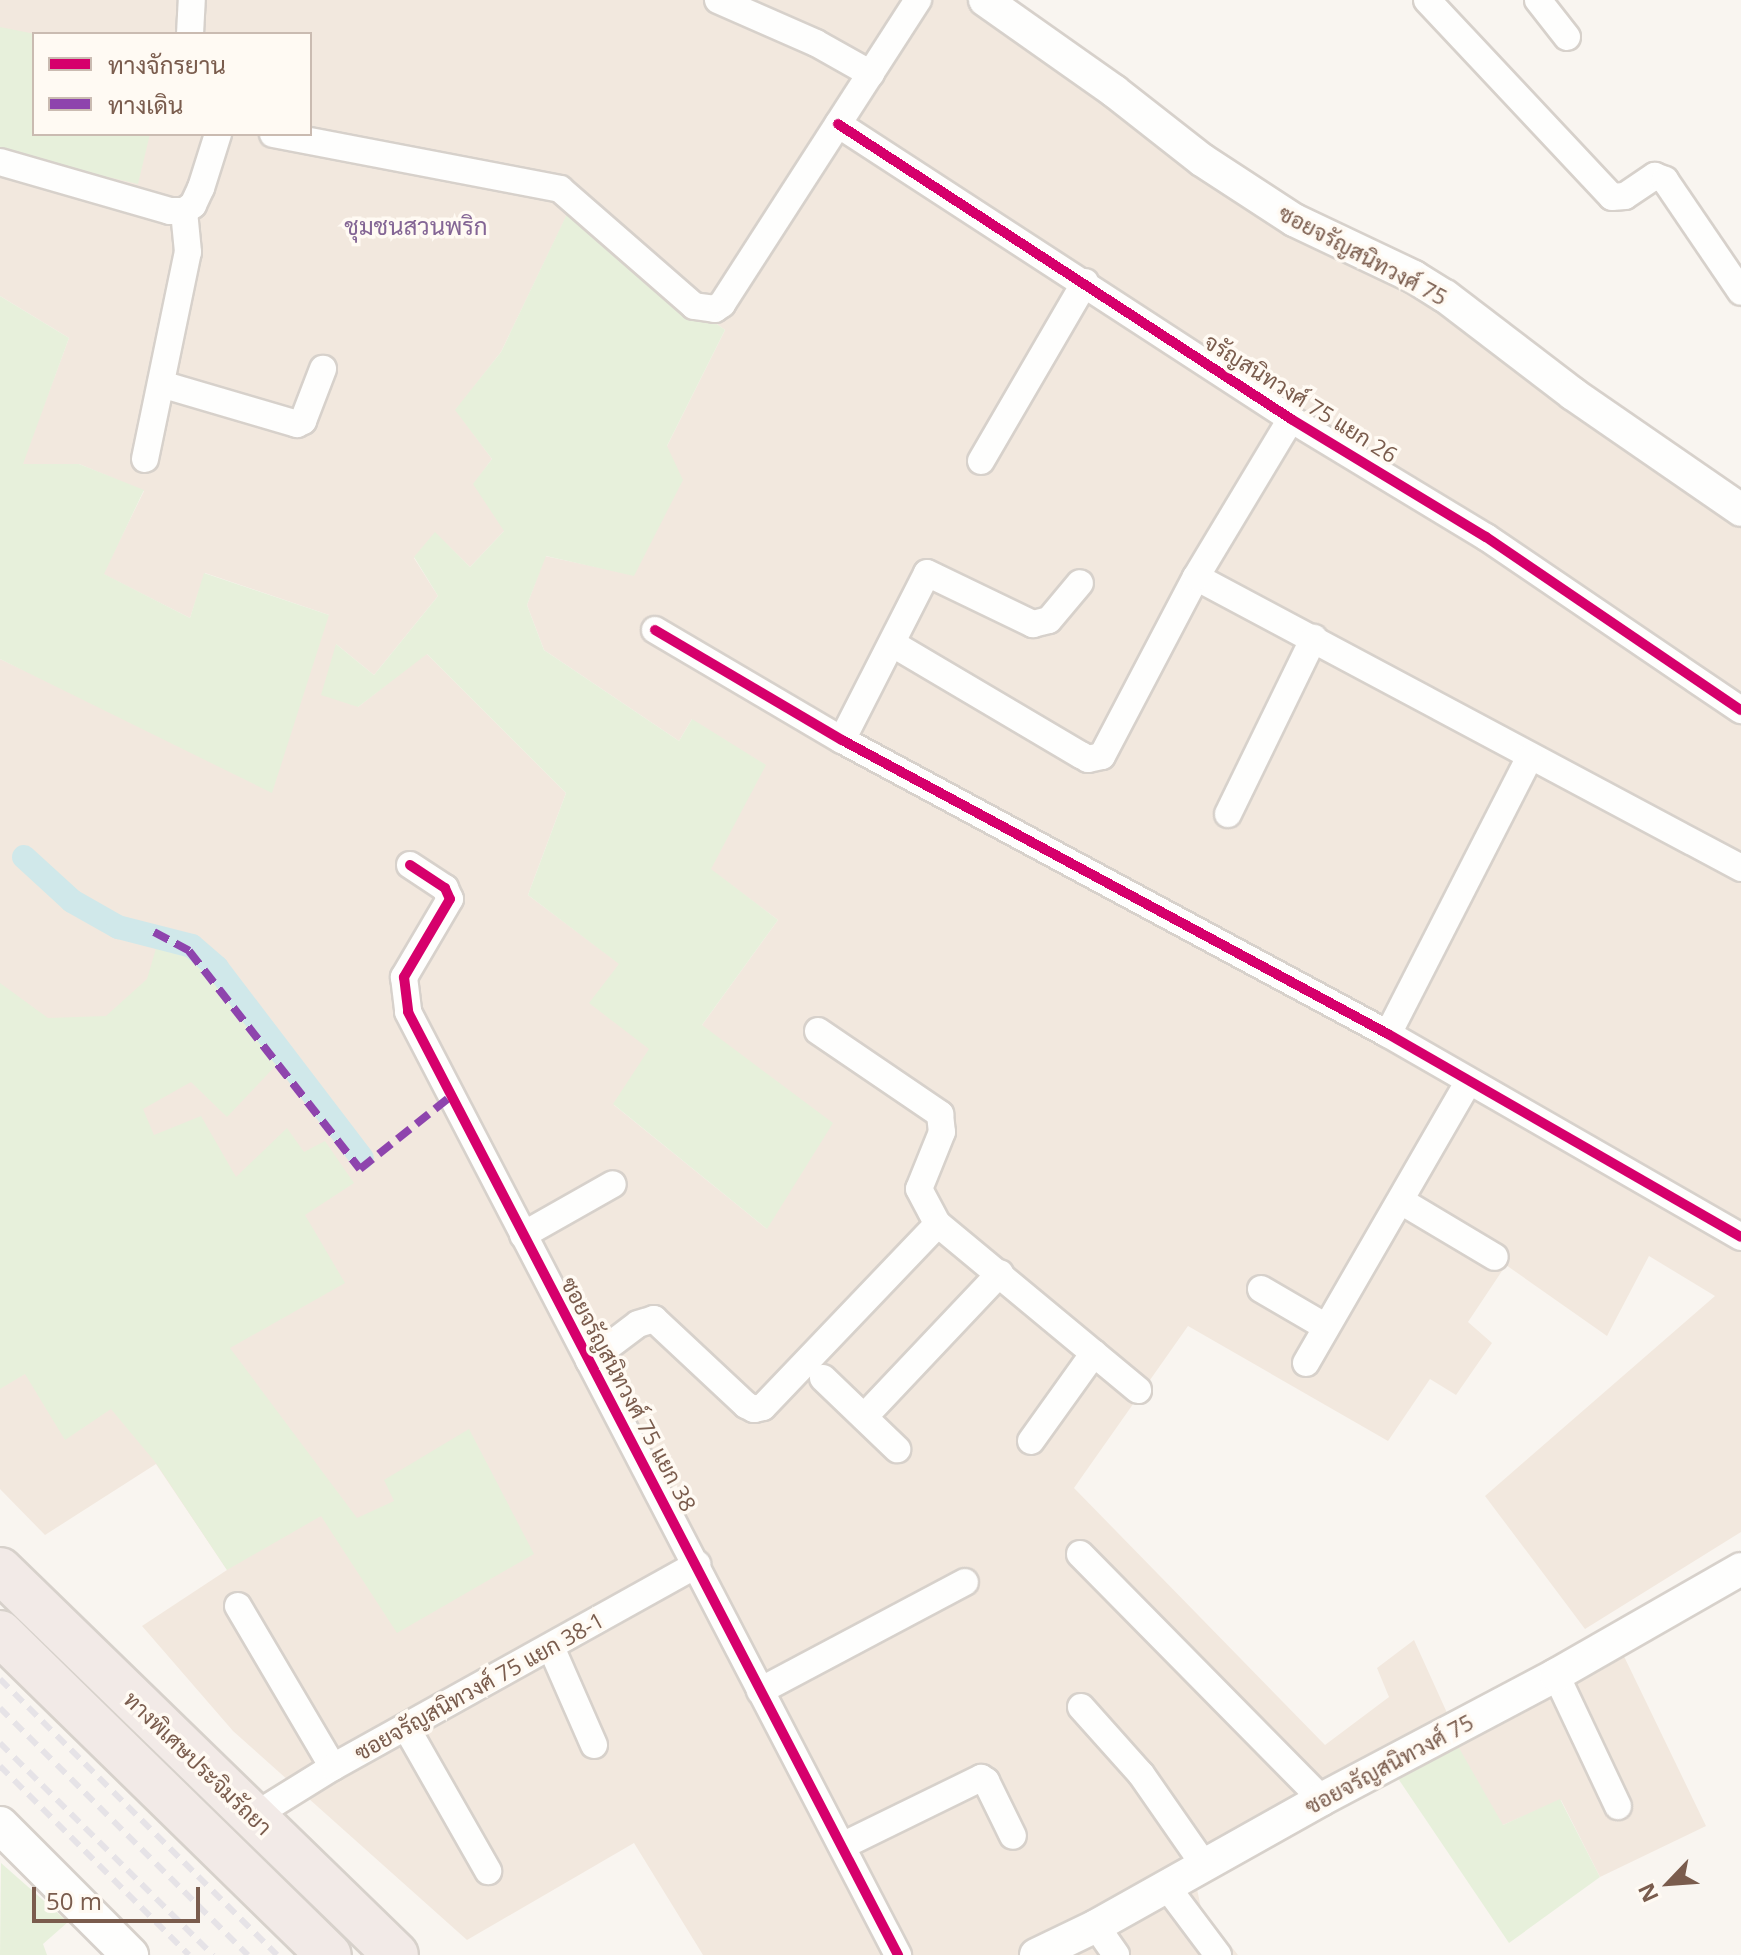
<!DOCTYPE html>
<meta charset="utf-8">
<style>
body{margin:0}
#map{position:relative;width:1741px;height:1955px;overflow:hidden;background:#f9f5f0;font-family:"Open Sans",Sarabun,sans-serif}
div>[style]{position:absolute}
.residential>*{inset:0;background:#f2e8de}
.green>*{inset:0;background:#e7f0db}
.canal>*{height:24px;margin:-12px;padding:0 12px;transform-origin:12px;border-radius:12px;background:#d0e8ea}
.roads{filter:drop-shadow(2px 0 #d7d1cb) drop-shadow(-2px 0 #d7d1cb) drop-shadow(0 2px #d7d1cb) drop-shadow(0 -2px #d7d1cb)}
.minor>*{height:26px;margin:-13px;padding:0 13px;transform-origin:13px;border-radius:13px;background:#fefefd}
.tertiary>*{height:32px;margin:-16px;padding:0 16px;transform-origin:16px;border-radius:16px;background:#fefefd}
.secondary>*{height:36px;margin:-18px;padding:0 18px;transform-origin:18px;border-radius:18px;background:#fefefd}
.motorway>*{height:44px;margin:-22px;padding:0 22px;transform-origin:22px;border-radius:22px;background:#f2eae7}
.rail>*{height:6px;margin-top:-3px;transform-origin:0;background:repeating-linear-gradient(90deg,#e6e3e7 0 12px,transparent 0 20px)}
.quiet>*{height:8px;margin-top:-4px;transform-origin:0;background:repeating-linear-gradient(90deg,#8e44ad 0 16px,transparent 0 24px)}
.cycleway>*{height:10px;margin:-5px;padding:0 5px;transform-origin:5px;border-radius:5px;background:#d6006c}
span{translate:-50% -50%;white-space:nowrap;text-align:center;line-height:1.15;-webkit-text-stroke:7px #fffaf3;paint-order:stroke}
.street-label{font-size:22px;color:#7a5c4d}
.neighbourhood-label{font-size:24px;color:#846695}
.legend{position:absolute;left:32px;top:32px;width:280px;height:104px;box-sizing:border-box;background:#fffaf3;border:2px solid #cabbb1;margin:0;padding:10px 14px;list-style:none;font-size:24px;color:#7a5c4d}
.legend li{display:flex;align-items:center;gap:16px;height:40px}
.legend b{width:40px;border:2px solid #cabbb1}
.north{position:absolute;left:1629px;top:1843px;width:80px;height:80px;-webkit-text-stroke:6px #fffaf3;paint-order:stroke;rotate:245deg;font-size:22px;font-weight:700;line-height:32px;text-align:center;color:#7a5c4d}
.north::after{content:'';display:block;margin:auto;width:28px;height:36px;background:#7a5c4d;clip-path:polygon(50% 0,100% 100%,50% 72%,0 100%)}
.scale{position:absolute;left:32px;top:1887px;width:168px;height:36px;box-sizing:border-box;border:4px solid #7a5c4d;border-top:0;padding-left:10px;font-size:24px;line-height:28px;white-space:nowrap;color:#7a5c4d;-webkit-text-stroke:6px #fffaf3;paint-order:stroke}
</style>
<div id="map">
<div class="residential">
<i style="clip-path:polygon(evenodd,0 0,971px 0,1375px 252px,1741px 522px,1741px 1532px,1585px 1629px,1485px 1496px,1715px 1296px,1649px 1256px,1607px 1336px,1506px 1265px,1468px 1322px,1492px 1343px,1456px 1395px,1430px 1379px,1388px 1441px,1188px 1326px,1074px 1488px,1325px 1745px,1389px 1697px,1377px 1668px,1414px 1640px,1448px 1715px,1619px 1646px,1706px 1826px,1600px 1877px,1561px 1800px,1503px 1825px,1395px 1774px,1197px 1889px,1201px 1908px,1238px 1955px,703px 1955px,634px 1843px,467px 1940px,233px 1731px,142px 1626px,227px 1570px,156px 1464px,45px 1535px,0 1489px,0 659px,109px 710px,329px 615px,205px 573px,190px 618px,103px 574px,144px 491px,79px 464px,22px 464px,69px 338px,0 296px,0 0,34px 34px,310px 34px,310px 134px,34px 134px,34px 34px,0 0,567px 215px,725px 330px,667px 446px,634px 575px,545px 556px,527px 605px,544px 650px,679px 741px,692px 719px,711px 870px,778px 920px,702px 1025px,767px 1229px,614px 1105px,650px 1049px,620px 964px,528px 895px,566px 793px,426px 653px,358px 707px,336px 644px,374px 675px,438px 596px,414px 558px,435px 533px,470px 567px,505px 530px,474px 484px,492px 459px,456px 410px,501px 352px,567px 215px)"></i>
</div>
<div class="green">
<i style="clip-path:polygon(0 27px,35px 34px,34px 134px,150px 134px,138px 184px,0 152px)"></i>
<i style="clip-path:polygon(567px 214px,725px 330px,667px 446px,683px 480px,634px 576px,546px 556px,527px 605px,544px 650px,679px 741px,692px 719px,766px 765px,711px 869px,778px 920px,702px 1025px,833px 1123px,767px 1229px,613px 1104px,649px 1049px,589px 1003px,619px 964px,528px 895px,566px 793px,427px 654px,358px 707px,321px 695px,336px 644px,374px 675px,438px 596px,414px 557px,435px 532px,470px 567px,504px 531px,473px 484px,492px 459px,455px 410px,501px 352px)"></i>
<i style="clip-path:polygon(0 296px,69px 338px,23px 464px,79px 464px,144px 490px,104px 574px,190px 618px,204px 573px,329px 615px,272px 793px,0 659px)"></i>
<i style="clip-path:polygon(157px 945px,203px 959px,282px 1059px,227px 1117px,191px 1082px,143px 1109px,154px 1135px,201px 1116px,236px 1177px,287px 1128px,304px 1152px,325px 1141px,354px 1183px,305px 1215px,345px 1283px,230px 1348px,357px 1518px,394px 1501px,384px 1480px,469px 1429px,534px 1554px,397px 1633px,321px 1516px,227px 1570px,156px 1463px,111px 1409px,65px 1440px,25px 1374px,0 1389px,0 983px,48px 1018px,106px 1016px,147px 979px)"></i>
<i style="clip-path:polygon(1455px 1741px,1503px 1825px,1560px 1799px,1600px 1877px,1509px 1943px,1395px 1774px)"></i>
<i style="clip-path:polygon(1px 1863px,68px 1922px,43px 1944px,47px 1955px,0 1955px)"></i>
</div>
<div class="canal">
<i style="left:24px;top:857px;width:65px;rotate:42.5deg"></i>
<i style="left:72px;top:901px;width:53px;rotate:29.5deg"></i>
<i style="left:118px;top:927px;width:76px;rotate:14.4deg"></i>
<i style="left:192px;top:946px;width:33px;rotate:41deg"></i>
<i style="left:217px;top:968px;width:239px;rotate:52.7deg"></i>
</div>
<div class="roads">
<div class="minor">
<i style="left:718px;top:0;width:107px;rotate:23.7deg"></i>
<i style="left:816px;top:43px;width:63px;rotate:29.4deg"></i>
<i style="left:1427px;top:0;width:270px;rotate:46.8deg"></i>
<i style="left:1612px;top:197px;width:13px;rotate:-4deg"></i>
<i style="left:1625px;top:196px;width:36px;rotate:-34deg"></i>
<i style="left:1655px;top:176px;width:11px;rotate:22deg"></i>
<i style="left:1665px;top:180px;width:135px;rotate:55.8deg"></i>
<i style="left:1538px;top:0;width:47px;rotate:51.9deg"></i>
<i style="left:190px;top:34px;width:34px;rotate:-87deg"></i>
<i style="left:838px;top:124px;width:541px;rotate:33.07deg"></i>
<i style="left:1291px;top:419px;width:228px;rotate:31.2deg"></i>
<i style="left:1486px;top:537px;width:308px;rotate:34.2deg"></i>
<i style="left:273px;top:134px;width:292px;rotate:10.8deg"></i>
<i style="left:560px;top:189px;width:178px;rotate:41.1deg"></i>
<i style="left:694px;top:306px;width:21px;rotate:8deg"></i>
<i style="left:715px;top:309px;width:9px;rotate:-36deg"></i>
<i style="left:722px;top:304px;width:362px;rotate:-57.2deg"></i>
<i style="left:0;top:162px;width:177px;rotate:16.1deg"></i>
<i style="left:170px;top:211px;width:14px"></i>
<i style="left:184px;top:211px;width:11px;rotate:-34deg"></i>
<i style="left:193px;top:205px;width:19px;rotate:-65deg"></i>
<i style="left:201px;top:188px;width:57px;rotate:-72.5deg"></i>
<i style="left:161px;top:384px;width:142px;rotate:16.4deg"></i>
<i style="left:297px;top:424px;width:7px;rotate:-27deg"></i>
<i style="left:303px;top:421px;width:56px;rotate:-69deg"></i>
<i style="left:145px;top:459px;width:211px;rotate:-78.3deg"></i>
<i style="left:188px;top:252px;width:41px;rotate:-95.6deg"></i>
<i style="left:981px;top:461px;width:207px;rotate:-59.8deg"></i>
<i style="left:1196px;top:577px;width:618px;rotate:28.1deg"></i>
<i style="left:655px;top:630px;width:217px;rotate:30.5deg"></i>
<i style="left:842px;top:740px;width:620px;rotate:28.3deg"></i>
<i style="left:1388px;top:1034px;width:407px;rotate:29.9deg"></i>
<i style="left:893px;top:644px;width:218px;rotate:30.6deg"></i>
<i style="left:1081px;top:755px;width:8px;rotate:30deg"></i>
<i style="left:1088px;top:759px;width:14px;rotate:-12deg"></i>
<i style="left:1102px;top:756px;width:202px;rotate:-62.3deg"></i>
<i style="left:1196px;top:577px;width:184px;rotate:-59deg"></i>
<i style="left:842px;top:740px;width:187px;rotate:-63deg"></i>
<i style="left:927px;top:573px;width:118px;rotate:25.7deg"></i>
<i style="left:1033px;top:624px;width:16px;rotate:-14deg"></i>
<i style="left:1049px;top:620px;width:48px;rotate:-50deg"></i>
<i style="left:1228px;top:814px;width:196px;rotate:-64deg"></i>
<i style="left:410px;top:865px;width:42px;rotate:33.3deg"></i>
<i style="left:445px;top:888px;width:12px;rotate:66deg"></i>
<i style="left:450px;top:899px;width:91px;rotate:120.5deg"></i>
<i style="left:404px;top:977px;width:35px;rotate:83deg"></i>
<i style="left:408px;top:1012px;width:1063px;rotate:62.54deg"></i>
<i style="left:818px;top:1031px;width:148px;rotate:34.2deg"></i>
<i style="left:940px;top:1114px;width:18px;rotate:84deg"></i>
<i style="left:942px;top:1132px;width:61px;rotate:112deg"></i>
<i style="left:919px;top:1189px;width:40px;rotate:62deg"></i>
<i style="left:938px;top:1224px;width:260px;rotate:39.7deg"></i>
<i style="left:1388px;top:1034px;width:311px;rotate:-62.9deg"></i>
<i style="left:1401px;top:1201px;width:109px;rotate:30.8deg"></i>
<i style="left:523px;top:1235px;width:103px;rotate:-29.5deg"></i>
<i style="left:1261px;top:1289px;width:75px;rotate:30.3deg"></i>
<i style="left:589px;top:1361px;width:61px;rotate:-37.1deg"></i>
<i style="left:638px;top:1324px;width:17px;rotate:-17deg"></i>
<i style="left:654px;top:1319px;width:126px;rotate:43.1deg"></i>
<i style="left:746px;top:1405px;width:9px;rotate:27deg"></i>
<i style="left:754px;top:1409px;width:9px;rotate:-13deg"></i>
<i style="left:763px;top:1407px;width:253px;rotate:-46.3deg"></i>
<i style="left:1306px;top:1363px;width:324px;rotate:-60deg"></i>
<i style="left:823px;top:1378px;width:103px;rotate:43.8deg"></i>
<i style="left:864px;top:1417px;width:198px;rotate:-46.6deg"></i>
<i style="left:1031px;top:1441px;width:108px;rotate:-54.4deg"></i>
<i style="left:1080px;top:1554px;width:344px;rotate:45.4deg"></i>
<i style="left:238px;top:1606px;width:187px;rotate:59.5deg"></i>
<i style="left:551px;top:1647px;width:107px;rotate:66.3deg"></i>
<i style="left:1556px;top:1675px;width:145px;rotate:64.7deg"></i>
<i style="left:760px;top:1691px;width:232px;rotate:-28deg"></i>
<i style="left:1081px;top:1707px;width:90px;rotate:48.2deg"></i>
<i style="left:1141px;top:1774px;width:112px;rotate:55.2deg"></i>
<i style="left:406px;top:1727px;width:166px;rotate:60.3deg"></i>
<i style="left:262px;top:1811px;width:84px;rotate:-31.8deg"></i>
<i style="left:333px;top:1767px;width:417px;rotate:-29.1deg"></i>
<i style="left:842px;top:1846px;width:155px;rotate:-26.1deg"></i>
<i style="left:981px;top:1778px;width:6px;rotate:31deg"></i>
<i style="left:986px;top:1781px;width:61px;rotate:63.9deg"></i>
<i style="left:1167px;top:1887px;width:85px;rotate:53.1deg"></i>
<i style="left:1096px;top:1926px;width:35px;rotate:55deg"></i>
</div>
<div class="tertiary">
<i style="left:985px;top:0;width:158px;rotate:35.2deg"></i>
<i style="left:1114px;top:91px;width:112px;rotate:38.1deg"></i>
<i style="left:1202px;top:160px;width:110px;rotate:33.1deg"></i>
<i style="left:1294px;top:220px;width:133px;rotate:25.4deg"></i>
<i style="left:1414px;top:277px;width:36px;rotate:32deg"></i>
<i style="left:1445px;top:296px;width:161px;rotate:37.4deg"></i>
<i style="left:1573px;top:394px;width:204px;rotate:34.6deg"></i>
<i style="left:1036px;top:1955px;width:67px;rotate:-25.8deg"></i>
<i style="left:1096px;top:1926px;width:259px;rotate:-29.3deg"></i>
<i style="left:1322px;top:1799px;width:265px;rotate:-27.9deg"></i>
<i style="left:1556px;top:1675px;width:213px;rotate:-29.8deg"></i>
</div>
<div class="secondary">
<i style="left:0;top:1825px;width:184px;rotate:45deg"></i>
</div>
<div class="motorway">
<i style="left:0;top:1570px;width:552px;rotate:44.19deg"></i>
<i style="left:0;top:1633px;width:460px;rotate:44.4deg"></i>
</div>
</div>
<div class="rail">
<i style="left:0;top:1679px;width:391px;rotate:44.9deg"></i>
<i style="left:0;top:1708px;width:350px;rotate:44.9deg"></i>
<i style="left:0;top:1743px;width:301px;rotate:44.9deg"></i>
<i style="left:0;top:1766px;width:267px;rotate:45deg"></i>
</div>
<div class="quiet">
<i style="left:154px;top:932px;width:40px;rotate:28deg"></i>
<i style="left:189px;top:951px;width:277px;rotate:51.9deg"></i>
<i style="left:360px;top:1169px;width:117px;rotate:-38.7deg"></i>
</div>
<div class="cycleway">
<i style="left:838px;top:124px;width:541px;rotate:33.07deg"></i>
<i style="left:1291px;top:419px;width:228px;rotate:31.2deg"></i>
<i style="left:1486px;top:537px;width:308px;rotate:34.2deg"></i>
<i style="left:655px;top:630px;width:217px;rotate:30.5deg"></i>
<i style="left:842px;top:740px;width:620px;rotate:28.3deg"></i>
<i style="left:1388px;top:1034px;width:407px;rotate:29.9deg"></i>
<i style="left:410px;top:865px;width:42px;rotate:33.3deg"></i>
<i style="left:445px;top:888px;width:12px;rotate:66deg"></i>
<i style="left:450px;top:899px;width:91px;rotate:120.5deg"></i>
<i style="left:404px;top:977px;width:35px;rotate:83deg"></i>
<i style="left:408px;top:1012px;width:1063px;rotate:62.54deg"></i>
</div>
<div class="street-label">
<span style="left:1363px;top:255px;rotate:28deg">ซอยจรัญสนิทวงศ์ 75</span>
<span style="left:1301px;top:398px;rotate:32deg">จรัญสนิทวงศ์ 75 แยก 26</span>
<span style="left:629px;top:1394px;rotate:62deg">ซอยจรัญสนิทวงศ์ 75 แยก 38</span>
<span style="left:479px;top:1686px;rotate:-29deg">ซอยจรัญสนิทวงศ์ 75 แยก 38-1</span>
<span style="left:198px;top:1763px;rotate:44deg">ทางพิเศษประจิมรัถยา</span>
<span style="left:1389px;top:1764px;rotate:-28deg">ซอยจรัญสนิทวงศ์ 75</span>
</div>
<div class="neighbourhood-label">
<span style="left:416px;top:226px">ชุมชนสวนพริก</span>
</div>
<ul class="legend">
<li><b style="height:10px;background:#d6006c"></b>ทางจักรยาน</li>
<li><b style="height:10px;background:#8e44ad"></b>ทางเดิน</li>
</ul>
<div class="north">N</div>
<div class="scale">50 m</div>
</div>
